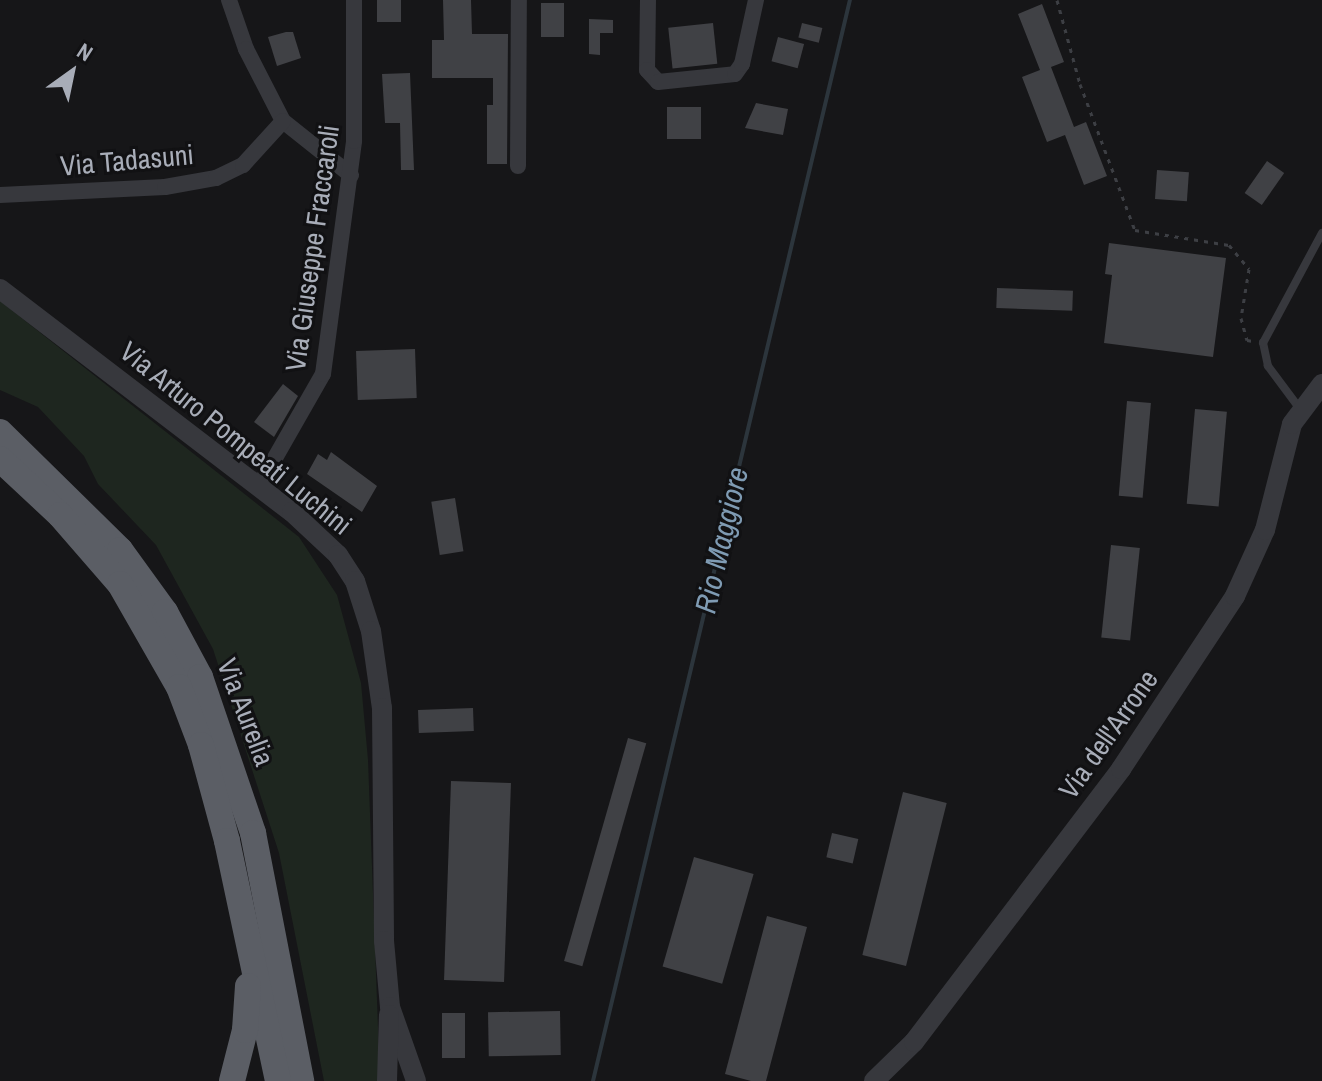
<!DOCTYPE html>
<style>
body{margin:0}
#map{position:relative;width:1322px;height:1081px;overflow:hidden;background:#161618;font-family:"Archivo Narrow",sans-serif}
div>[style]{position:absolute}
.green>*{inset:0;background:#1e261f}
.stream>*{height:4px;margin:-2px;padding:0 2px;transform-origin:2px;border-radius:2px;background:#2c353c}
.building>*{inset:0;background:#404145;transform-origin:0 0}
.path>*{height:3px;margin-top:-1.5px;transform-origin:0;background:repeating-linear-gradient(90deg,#3d3f44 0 4px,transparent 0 10px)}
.service>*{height:8px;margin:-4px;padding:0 4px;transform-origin:4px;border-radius:4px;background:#37383d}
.minor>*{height:16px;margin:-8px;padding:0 8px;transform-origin:8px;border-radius:8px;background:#37383d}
.tertiary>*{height:20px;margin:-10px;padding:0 10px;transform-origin:10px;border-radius:10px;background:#37383d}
.trunk>*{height:26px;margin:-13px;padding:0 13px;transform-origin:13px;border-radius:13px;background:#5b5e65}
span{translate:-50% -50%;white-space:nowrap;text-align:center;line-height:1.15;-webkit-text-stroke:6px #111113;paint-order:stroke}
.street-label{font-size:28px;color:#a8adb8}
.water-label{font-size:30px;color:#7f9bb3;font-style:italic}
.north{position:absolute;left:32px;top:32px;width:80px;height:80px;-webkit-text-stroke:6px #111113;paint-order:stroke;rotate:33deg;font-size:22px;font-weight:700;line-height:32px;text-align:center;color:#a8adb8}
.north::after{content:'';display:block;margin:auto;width:28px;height:36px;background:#a8adb8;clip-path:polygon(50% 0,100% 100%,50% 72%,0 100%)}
</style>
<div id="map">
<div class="green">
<i style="clip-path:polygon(0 301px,299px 537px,337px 595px,361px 683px,368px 760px,380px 1081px,324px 1081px,279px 853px,213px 649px,156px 545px,98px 484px,84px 456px,38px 407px,0 390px)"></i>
</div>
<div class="stream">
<i style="left:593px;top:1081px;width:1111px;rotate:-76.63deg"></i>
</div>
<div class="building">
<i style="left:377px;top:0;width:24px;height:22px"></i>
<i style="clip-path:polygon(443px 0,471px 0,472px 34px,508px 34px,507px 164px,487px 164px,487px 105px,493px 105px,493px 78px,432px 78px,432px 40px,444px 40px)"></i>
<i style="left:541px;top:3px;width:23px;height:34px"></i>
<i style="clip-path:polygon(1042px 4px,1064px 62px,1051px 67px,1074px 127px,1086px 122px,1107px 176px,1084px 185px,1065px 135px,1047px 142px,1022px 77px,1040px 70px,1018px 14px)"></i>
<i style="clip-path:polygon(589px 19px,613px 20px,613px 33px,600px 33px,600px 55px,589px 54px)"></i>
<i style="left:713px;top:23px;width:41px;height:45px;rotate:84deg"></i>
<i style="left:802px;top:23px;width:21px;height:15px;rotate:14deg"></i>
<i style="clip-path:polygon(286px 32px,293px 32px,301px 58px,277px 66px,268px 37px)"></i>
<i style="left:778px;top:37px;width:27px;height:25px;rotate:15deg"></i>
<i style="clip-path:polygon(410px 73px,414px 170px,401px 170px,400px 123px,385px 123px,382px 74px)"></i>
<i style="clip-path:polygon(756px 103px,788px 109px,783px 135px,745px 128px)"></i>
<i style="left:667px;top:107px;width:34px;height:32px"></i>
<i style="left:1267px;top:161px;width:21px;height:39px;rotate:35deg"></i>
<i style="left:1157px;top:170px;width:32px;height:29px;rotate:4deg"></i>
<i style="clip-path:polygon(1109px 243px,1226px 258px,1213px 357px,1104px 343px,1112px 275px,1105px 274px)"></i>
<i style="left:997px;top:288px;width:76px;height:20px;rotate:2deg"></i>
<i style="left:415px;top:349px;width:49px;height:59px;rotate:88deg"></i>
<i style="clip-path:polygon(283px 384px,298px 396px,274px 437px,254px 422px)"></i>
<i style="left:1127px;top:401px;width:24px;height:95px;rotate:5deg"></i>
<i style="left:1195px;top:409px;width:32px;height:95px;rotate:5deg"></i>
<i style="clip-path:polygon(331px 452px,377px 486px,362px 512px,307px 474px,318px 454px,327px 460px)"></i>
<i style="left:455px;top:498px;width:54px;height:24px;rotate:81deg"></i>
<i style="left:1111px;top:545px;width:29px;height:93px;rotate:6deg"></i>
<i style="left:473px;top:708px;width:23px;height:55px;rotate:88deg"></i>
<i style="left:628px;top:738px;width:19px;height:232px;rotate:16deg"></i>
<i style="left:451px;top:781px;width:60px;height:199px;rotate:2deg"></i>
<i style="left:903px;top:792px;width:45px;height:168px;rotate:14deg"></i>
<i style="left:832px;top:833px;width:27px;height:25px;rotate:13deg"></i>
<i style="left:694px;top:857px;width:62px;height:114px;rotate:16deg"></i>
<i style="clip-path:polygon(767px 916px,807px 927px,766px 1081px,751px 1081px,725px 1074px)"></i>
<i style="left:560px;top:1011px;width:44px;height:72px;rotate:89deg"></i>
<i style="left:442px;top:1013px;width:23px;height:45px"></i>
</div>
<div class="path">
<i style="left:1057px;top:0;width:87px;rotate:74.7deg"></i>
<i style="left:1080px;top:84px;width:156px;rotate:69.4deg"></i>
<i style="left:1135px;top:230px;width:95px;rotate:9.1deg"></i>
<i style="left:1229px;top:245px;width:31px;rotate:50deg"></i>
<i style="left:1249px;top:269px;width:50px;rotate:99.3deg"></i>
<i style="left:1241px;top:318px;width:23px;rotate:75deg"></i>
<i style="left:1247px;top:340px;width:6px;rotate:9deg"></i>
</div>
<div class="service">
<i style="left:1300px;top:409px;width:54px;rotate:-126.7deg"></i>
<i style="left:1268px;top:366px;width:24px;rotate:-102deg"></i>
<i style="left:1263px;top:343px;width:125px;rotate:-61.8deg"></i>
</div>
<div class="minor">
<i style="left:229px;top:0;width:52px;rotate:70.9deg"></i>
<i style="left:246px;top:49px;width:81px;rotate:62.8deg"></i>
<i style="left:283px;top:121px;width:87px;rotate:38.5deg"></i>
<i style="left:648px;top:0;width:70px;rotate:90.8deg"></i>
<i style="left:647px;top:70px;width:16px;rotate:47deg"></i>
<i style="left:658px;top:82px;width:77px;rotate:-5.9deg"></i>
<i style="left:735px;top:74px;width:12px;rotate:-55deg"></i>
<i style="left:742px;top:64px;width:66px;rotate:-77.7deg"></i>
<i style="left:518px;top:166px;width:166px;rotate:-89.7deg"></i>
<i style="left:0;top:195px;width:165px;rotate:-2.8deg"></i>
<i style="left:165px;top:187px;width:52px;rotate:-10deg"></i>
<i style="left:216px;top:178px;width:30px;rotate:-26deg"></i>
<i style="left:243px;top:165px;width:59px;rotate:-47.7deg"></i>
<i style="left:259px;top:486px;width:129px;rotate:-60.3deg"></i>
<i style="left:323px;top:374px;width:235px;rotate:-82.4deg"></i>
<i style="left:354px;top:141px;width:141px;rotate:-90deg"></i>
</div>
<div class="tertiary">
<i style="left:0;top:289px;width:367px;rotate:37.4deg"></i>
<i style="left:292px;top:512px;width:63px;rotate:43.1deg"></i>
<i style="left:338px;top:555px;width:31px;rotate:57deg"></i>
<i style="left:355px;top:581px;width:52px;rotate:72.3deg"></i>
<i style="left:371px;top:631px;width:78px;rotate:81.9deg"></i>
<i style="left:382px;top:708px;width:233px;rotate:89.5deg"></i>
<i style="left:384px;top:941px;width:66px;rotate:84.8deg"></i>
<i style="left:390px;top:1007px;width:78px;rotate:70.6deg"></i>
<i style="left:387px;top:1081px;width:66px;rotate:-88.3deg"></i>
<i style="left:874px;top:1081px;width:56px;rotate:-44.3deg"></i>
<i style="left:914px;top:1042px;width:343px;rotate:-52.8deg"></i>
<i style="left:1121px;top:769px;width:207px;rotate:-56.6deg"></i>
<i style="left:1235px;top:596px;width:72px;rotate:-65.6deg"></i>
<i style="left:1265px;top:530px;width:109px;rotate:-75.7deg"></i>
<i style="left:1292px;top:424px;width:50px;rotate:-53.1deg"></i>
</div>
<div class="trunk">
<i style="left:0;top:432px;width:168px;rotate:44.5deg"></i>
<i style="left:120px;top:550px;width:77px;rotate:54deg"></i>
<i style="left:165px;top:612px;width:74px;rotate:61.7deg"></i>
<i style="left:200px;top:677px;width:165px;rotate:71.2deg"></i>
<i style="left:253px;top:833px;width:253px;rotate:79deg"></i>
<i style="left:0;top:459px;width:82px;rotate:43deg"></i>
<i style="left:60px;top:515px;width:91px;rotate:49deg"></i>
<i style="left:120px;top:584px;width:119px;rotate:60.2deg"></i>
<i style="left:179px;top:687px;width:62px;rotate:69.2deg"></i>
<i style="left:201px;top:745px;width:99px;rotate:74.8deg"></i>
<i style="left:227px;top:841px;width:245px;rotate:78deg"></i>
<i style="left:232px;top:1081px;width:53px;rotate:-75.7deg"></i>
<i style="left:245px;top:1030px;width:44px;rotate:-86.1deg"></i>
</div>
<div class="street-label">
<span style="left:127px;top:160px;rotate:-5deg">Via Tadasuni</span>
<span style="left:312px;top:248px;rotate:-82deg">Via Giuseppe Fraccaroli</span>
<span style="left:236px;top:438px;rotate:39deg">Via Arturo Pompeati Luchini</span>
<span style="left:246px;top:712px;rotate:69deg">Via Aurelia</span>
<span style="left:1108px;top:734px;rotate:-55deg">Via dell'Arrone</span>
</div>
<div class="water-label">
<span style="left:721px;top:540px;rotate:-77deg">Rio Maggiore</span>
</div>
<div class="north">N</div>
</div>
